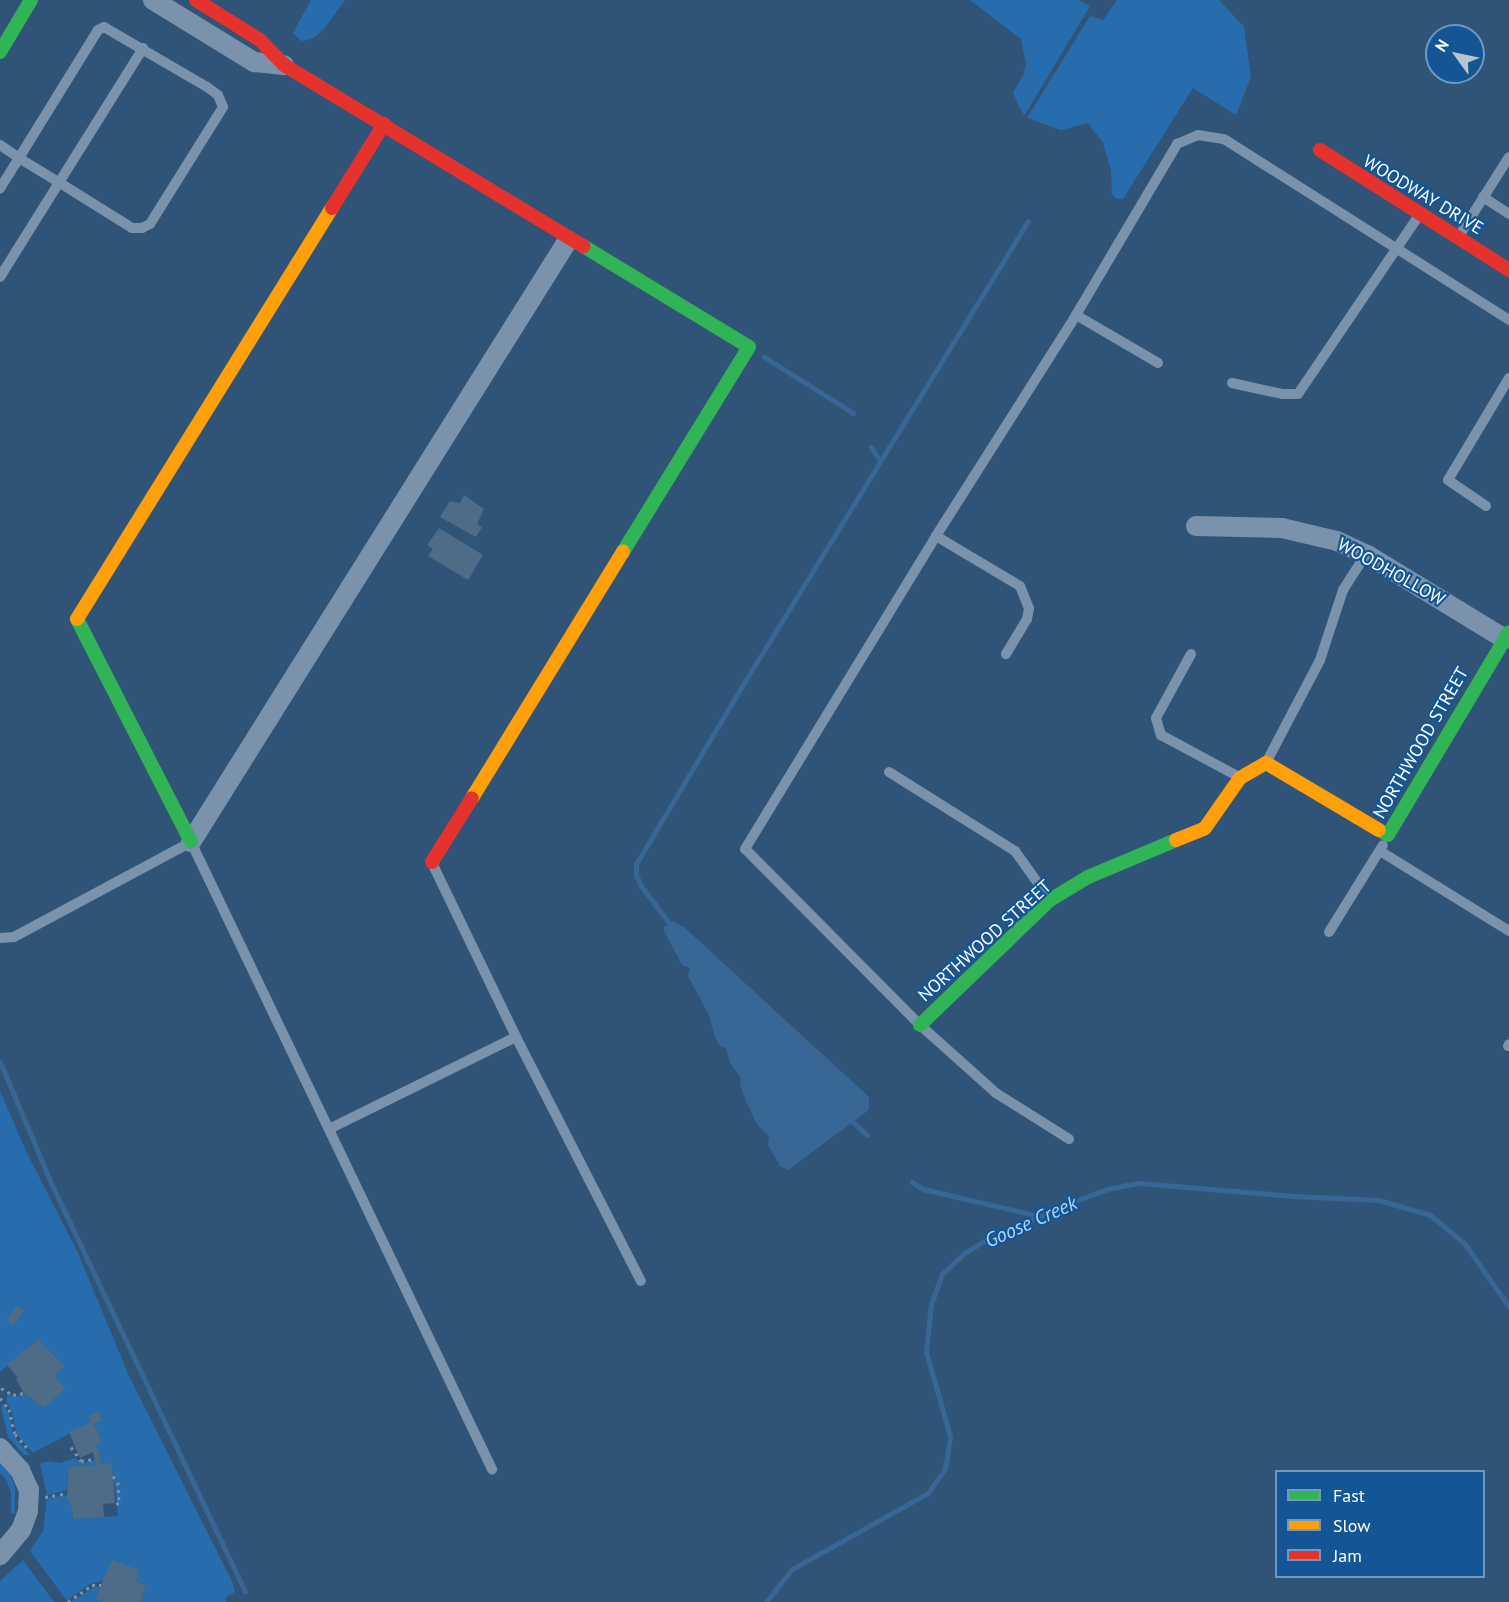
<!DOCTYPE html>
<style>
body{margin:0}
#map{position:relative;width:1509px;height:1602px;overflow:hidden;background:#305478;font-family:"PT Sans",sans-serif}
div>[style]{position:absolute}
.green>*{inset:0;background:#276cac}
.water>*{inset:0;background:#396795}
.stream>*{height:5px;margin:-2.5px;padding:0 2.5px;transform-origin:2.5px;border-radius:2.5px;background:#396795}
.building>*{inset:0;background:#4e6b87;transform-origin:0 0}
.path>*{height:3px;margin-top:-1.5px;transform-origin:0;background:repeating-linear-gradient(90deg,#7a92ab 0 3px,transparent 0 7.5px)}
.lane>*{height:10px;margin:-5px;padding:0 5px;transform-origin:5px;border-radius:5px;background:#7a92ab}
.street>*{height:20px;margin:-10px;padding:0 10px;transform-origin:10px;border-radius:10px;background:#7a92ab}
.fast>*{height:14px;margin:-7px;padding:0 7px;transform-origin:7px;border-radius:7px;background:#30b455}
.slow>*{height:14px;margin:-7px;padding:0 7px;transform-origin:7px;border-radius:7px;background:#ff9f0a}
.jam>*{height:14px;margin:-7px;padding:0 7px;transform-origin:7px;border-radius:7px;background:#e5322d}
span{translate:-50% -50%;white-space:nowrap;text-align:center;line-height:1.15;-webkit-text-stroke:4.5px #135595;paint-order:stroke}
.street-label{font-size:18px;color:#fff}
.water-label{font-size:20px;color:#b0d6f9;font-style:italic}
.legend{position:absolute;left:1275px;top:1470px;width:210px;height:108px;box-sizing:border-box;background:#135595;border:2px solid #7199bf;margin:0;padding:8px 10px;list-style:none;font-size:18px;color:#fff}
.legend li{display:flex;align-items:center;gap:12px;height:30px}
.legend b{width:30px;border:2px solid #7199bf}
.north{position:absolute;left:1425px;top:24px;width:60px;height:60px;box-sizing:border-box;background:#135595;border:2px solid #7199bf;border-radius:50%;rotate:303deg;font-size:16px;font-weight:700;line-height:24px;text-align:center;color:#fff}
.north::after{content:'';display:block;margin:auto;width:21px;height:27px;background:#b7c3d0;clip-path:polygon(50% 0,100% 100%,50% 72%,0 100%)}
</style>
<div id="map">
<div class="green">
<i style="clip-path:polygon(311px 0,345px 0,324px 29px,312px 39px,301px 41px,293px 33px)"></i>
<i style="clip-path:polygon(970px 0,1078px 0,1090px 6px,1024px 116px,1013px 93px,1023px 75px,1026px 64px,1021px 39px)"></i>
<i style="clip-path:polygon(1117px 0,1219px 0,1244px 27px,1251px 77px,1236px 115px,1193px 88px,1123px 199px,1117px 199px,1112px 194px,1111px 170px,1103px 143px,1088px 123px,1061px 130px,1027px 118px,1090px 16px,1103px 20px)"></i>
<i style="clip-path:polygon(0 1091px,26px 1151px,78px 1253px,129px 1376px,232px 1581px,235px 1592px,225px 1598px,226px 1602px,141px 1602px,146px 1586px,136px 1582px,140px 1570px,112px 1561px,105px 1580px,90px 1584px,67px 1601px,30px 1551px,43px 1531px,47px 1498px,67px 1495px,72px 1507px,73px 1519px,118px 1516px,117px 1504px,112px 1464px,102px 1464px,97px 1445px,102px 1443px,94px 1424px,102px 1420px,98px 1412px,88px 1416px,91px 1422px,33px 1453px,17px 1435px,12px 1412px,6px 1400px,8px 1394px,14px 1397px,25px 1394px,43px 1408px,66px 1389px,55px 1375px,65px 1367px,38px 1339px,0 1372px)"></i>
<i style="clip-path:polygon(3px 1403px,10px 1416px,13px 1435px,30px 1455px,24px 1455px,8px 1437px,1px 1408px)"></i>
<i style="clip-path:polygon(75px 1458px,82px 1463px,95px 1460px,96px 1465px,68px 1467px,67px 1490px,47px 1495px,40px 1464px,48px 1461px,60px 1463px)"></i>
<i style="clip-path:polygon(0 1463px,10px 1474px,15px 1488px,15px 1514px,11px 1513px,11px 1493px,7px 1481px,0 1473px)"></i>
<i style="clip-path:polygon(23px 1560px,34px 1575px,54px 1602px,0 1602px,0 1581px)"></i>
<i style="clip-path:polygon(94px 1587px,100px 1587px,95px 1599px,103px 1602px,71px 1602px)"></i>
</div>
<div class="water">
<i style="clip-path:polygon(673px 921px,685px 928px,869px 1097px,869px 1110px,788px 1170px,780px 1166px,768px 1145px,769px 1136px,758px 1126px,747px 1103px,740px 1086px,741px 1078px,730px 1063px,726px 1048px,720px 1046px,715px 1037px,709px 1015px,688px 976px,690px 968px,682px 965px,664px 931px,664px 927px)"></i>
</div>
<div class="stream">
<i style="left:764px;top:357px;width:105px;rotate:32.2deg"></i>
<i style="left:871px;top:447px;width:17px;rotate:57deg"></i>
<i style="left:669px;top:923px;width:46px;rotate:-127.1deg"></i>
<i style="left:641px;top:886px;width:12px;rotate:-114deg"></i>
<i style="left:636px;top:875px;width:11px;rotate:-90deg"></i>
<i style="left:636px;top:864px;width:217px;rotate:-59.2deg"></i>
<i style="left:747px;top:678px;width:536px;rotate:-58.41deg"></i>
<i style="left:0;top:1062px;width:134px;rotate:67.1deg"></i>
<i style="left:52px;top:1185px;width:450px;rotate:64.6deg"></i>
<i style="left:853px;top:1122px;width:19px;rotate:43deg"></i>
<i style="left:912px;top:1182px;width:13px;rotate:32deg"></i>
<i style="left:923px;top:1189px;width:119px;rotate:13.1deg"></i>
<i style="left:766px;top:1602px;width:42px;rotate:-51.8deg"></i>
<i style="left:792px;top:1569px;width:156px;rotate:-29.2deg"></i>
<i style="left:928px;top:1493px;width:29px;rotate:-55deg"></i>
<i style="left:945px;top:1469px;width:33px;rotate:-81deg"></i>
<i style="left:950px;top:1436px;width:87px;rotate:-105.9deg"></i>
<i style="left:926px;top:1352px;width:48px;rotate:-84.1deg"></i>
<i style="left:931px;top:1304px;width:32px;rotate:-70deg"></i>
<i style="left:942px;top:1274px;width:33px;rotate:-43deg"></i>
<i style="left:966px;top:1252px;width:26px;rotate:-31deg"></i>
<i style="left:988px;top:1239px;width:92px;rotate:-23.8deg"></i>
<i style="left:1072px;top:1202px;width:37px;rotate:-20deg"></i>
<i style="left:1107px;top:1189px;width:33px;rotate:-11deg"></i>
<i style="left:1139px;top:1183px;width:156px;rotate:4.8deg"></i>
<i style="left:1294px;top:1196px;width:85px;rotate:2.7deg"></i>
<i style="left:1379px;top:1200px;width:53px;rotate:16.4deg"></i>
<i style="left:1430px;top:1215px;width:45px;rotate:39.6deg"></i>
<i style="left:1465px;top:1244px;width:77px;rotate:55.1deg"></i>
</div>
<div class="building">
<i style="clip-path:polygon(464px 495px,484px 509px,477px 524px,482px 527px,476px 537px,440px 517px,450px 501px,460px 503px)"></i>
<i style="clip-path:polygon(439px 528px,483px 555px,468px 580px,428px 556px,433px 549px,427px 545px)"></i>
<i style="left:17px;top:1305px;width:9px;height:19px;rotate:36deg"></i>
<i style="clip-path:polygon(38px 1339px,65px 1367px,55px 1375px,66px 1389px,43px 1408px,23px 1392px,16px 1379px,18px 1378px,7px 1365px)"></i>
<i style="clip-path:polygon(98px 1412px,102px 1420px,94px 1424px,102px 1443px,97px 1445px,102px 1464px,112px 1463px,115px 1503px,103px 1504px,104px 1517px,73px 1519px,72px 1507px,67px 1499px,68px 1467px,96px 1465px,93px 1452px,80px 1458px,69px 1432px,91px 1422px,88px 1416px)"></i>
<i style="clip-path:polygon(112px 1560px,140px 1570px,136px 1582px,146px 1585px,141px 1602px,103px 1602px,95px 1599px)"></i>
</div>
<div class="path">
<i style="left:1px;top:1388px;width:14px;rotate:30deg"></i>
<i style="left:13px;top:1395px;width:11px;rotate:-10deg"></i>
<i style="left:0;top:1398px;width:14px;rotate:51deg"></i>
<i style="left:9px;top:1409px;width:26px;rotate:77deg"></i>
<i style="left:15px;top:1434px;width:21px;rotate:49deg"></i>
<i style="left:71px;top:1447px;width:17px;rotate:54deg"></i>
<i style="left:81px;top:1461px;width:13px;rotate:-9deg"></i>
<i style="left:113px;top:1476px;width:8px;rotate:50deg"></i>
<i style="left:118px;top:1482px;width:21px;rotate:87deg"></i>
<i style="left:119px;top:1503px;width:3px;rotate:162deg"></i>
<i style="left:45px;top:1497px;width:22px;rotate:-10deg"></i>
<i style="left:68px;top:1602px;width:29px;rotate:-35deg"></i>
<i style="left:92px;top:1585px;width:9px"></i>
</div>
<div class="lane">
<i style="left:0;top:145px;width:23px;rotate:34deg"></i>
<i style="left:19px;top:158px;width:48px;rotate:31.4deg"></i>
<i style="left:60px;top:183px;width:85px;rotate:32deg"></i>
<i style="left:132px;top:228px;width:10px"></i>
<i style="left:142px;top:228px;width:9px;rotate:-27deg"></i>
<i style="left:150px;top:224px;width:138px;rotate:-58deg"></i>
<i style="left:223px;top:107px;width:13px;rotate:-113deg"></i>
<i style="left:218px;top:95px;width:14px;rotate:-144deg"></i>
<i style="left:207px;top:87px;width:119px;rotate:-149.8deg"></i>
<i style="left:104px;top:27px;width:7px;rotate:153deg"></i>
<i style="left:98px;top:30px;width:150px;rotate:121.7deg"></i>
<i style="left:19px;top:158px;width:36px;rotate:122deg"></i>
<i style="left:1483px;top:197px;width:31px;rotate:33deg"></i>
<i style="left:1459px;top:236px;width:93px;rotate:-57.7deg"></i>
<i style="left:0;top:277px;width:270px;rotate:-58deg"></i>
<i style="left:1076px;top:315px;width:95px;rotate:30.3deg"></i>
<i style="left:1232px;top:383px;width:51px;rotate:12.4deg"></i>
<i style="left:1282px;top:394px;width:16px"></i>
<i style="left:1298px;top:394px;width:216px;rotate:-55.9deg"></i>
<i style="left:1486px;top:506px;width:46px;rotate:-145.6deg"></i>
<i style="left:1448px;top:480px;width:119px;rotate:-59.1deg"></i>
<i style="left:936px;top:536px;width:98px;rotate:30.8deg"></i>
<i style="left:1020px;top:586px;width:24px;rotate:68deg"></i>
<i style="left:1029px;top:608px;width:11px;rotate:100deg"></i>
<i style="left:1027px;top:619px;width:41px;rotate:121deg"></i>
<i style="left:1191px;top:654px;width:73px;rotate:118.7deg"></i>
<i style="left:1156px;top:718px;width:18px;rotate:74deg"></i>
<i style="left:1161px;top:735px;width:89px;rotate:28.3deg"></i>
<i style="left:1267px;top:761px;width:114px;rotate:-62.3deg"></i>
<i style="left:1320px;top:660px;width:74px;rotate:-71.8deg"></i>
<i style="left:1343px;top:590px;width:43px;rotate:-57.4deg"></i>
<i style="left:889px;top:772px;width:149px;rotate:32.1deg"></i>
<i style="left:1015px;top:851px;width:60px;rotate:54.5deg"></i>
<i style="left:1380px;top:851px;width:152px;rotate:31.8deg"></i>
<i style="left:432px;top:863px;width:193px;rotate:64.2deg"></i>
<i style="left:516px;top:1037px;width:274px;rotate:62.9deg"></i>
<i style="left:1329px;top:932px;width:102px;rotate:-58.2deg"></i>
<i style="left:0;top:938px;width:14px;rotate:-4deg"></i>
<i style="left:14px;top:937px;width:201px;rotate:-28.2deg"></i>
<i style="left:191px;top:842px;width:696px;rotate:64.36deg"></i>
<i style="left:1508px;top:1046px;width:2px;rotate:-63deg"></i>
<i style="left:329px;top:1129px;width:208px;rotate:-26.2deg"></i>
<i style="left:1069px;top:1139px;width:86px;rotate:-147.8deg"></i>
<i style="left:996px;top:1093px;width:102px;rotate:-138.2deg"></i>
<i style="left:920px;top:1025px;width:248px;rotate:-134.8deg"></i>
<i style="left:745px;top:849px;width:367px;rotate:-58.6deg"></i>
<i style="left:936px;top:536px;width:262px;rotate:-57.6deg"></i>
<i style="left:1076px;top:315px;width:199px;rotate:-59.4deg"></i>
<i style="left:1177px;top:144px;width:23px;rotate:-23deg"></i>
<i style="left:1198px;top:135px;width:26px;rotate:9deg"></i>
<i style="left:1224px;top:139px;width:338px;rotate:32.4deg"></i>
</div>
<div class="street">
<i style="left:153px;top:0;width:119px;rotate:31.5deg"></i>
<i style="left:254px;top:62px;width:30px;rotate:6deg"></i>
<i style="left:1196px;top:526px;width:86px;rotate:1.3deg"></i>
<i style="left:1282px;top:528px;width:57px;rotate:13.3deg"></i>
<i style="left:1337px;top:541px;width:35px;rotate:25deg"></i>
<i style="left:1369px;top:556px;width:159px;rotate:31.4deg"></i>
<i style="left:191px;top:842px;width:710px;rotate:-57.94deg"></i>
<i style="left:0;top:1448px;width:30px;rotate:48deg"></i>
<i style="left:20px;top:1470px;width:22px;rotate:66deg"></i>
<i style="left:29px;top:1490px;width:21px;rotate:93deg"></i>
<i style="left:28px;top:1511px;width:20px;rotate:110deg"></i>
<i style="left:21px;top:1530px;width:33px;rotate:130deg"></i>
</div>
<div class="fast">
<i style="left:0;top:52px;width:61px;rotate:-59.2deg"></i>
<i style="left:583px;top:246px;width:194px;rotate:31.3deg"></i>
<i style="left:749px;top:347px;width:241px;rotate:121.6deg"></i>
<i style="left:77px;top:619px;width:250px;rotate:62.9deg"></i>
<i style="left:1379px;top:830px;width:10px;rotate:29deg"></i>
<i style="left:1388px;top:835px;width:236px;rotate:-59.2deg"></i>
<i style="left:920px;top:1025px;width:180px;rotate:-43.9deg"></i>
<i style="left:1050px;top:900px;width:44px;rotate:-31.2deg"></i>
<i style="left:1088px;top:877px;width:95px;rotate:-22.8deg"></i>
</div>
<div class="slow">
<i style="left:77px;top:619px;width:484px;rotate:-58.2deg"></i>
<i style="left:472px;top:798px;width:289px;rotate:-58.5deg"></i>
<i style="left:1176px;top:840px;width:31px;rotate:-22deg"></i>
<i style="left:1205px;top:828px;width:61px;rotate:-55deg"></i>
<i style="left:1240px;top:778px;width:30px;rotate:-30deg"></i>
<i style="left:1266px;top:763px;width:131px;rotate:30.7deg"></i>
</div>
<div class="jam">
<i style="left:196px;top:0;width:75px;rotate:32deg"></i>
<i style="left:260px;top:40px;width:35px;rotate:46deg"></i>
<i style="left:284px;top:65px;width:350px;rotate:31.2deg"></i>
<i style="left:1320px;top:150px;width:224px;rotate:32.4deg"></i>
<i style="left:332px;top:208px;width:99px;rotate:-58.2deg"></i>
<i style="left:432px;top:862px;width:75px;rotate:-58deg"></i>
</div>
<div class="street-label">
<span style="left:1423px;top:195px;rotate:31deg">WOODWAY DRIVE</span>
<span style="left:1391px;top:572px;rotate:29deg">WOODHOLLOW</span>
<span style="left:1421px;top:743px;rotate:-60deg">NORTHWOOD STREET</span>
<span style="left:985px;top:941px;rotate:-42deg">NORTHWOOD STREET</span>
</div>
<div class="water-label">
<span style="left:1031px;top:1222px;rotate:-24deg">Goose Creek</span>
</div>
<ul class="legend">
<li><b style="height:8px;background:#30b455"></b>Fast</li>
<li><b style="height:8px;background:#ff9f0a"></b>Slow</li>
<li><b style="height:8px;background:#e5322d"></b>Jam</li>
</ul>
<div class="north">N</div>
</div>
